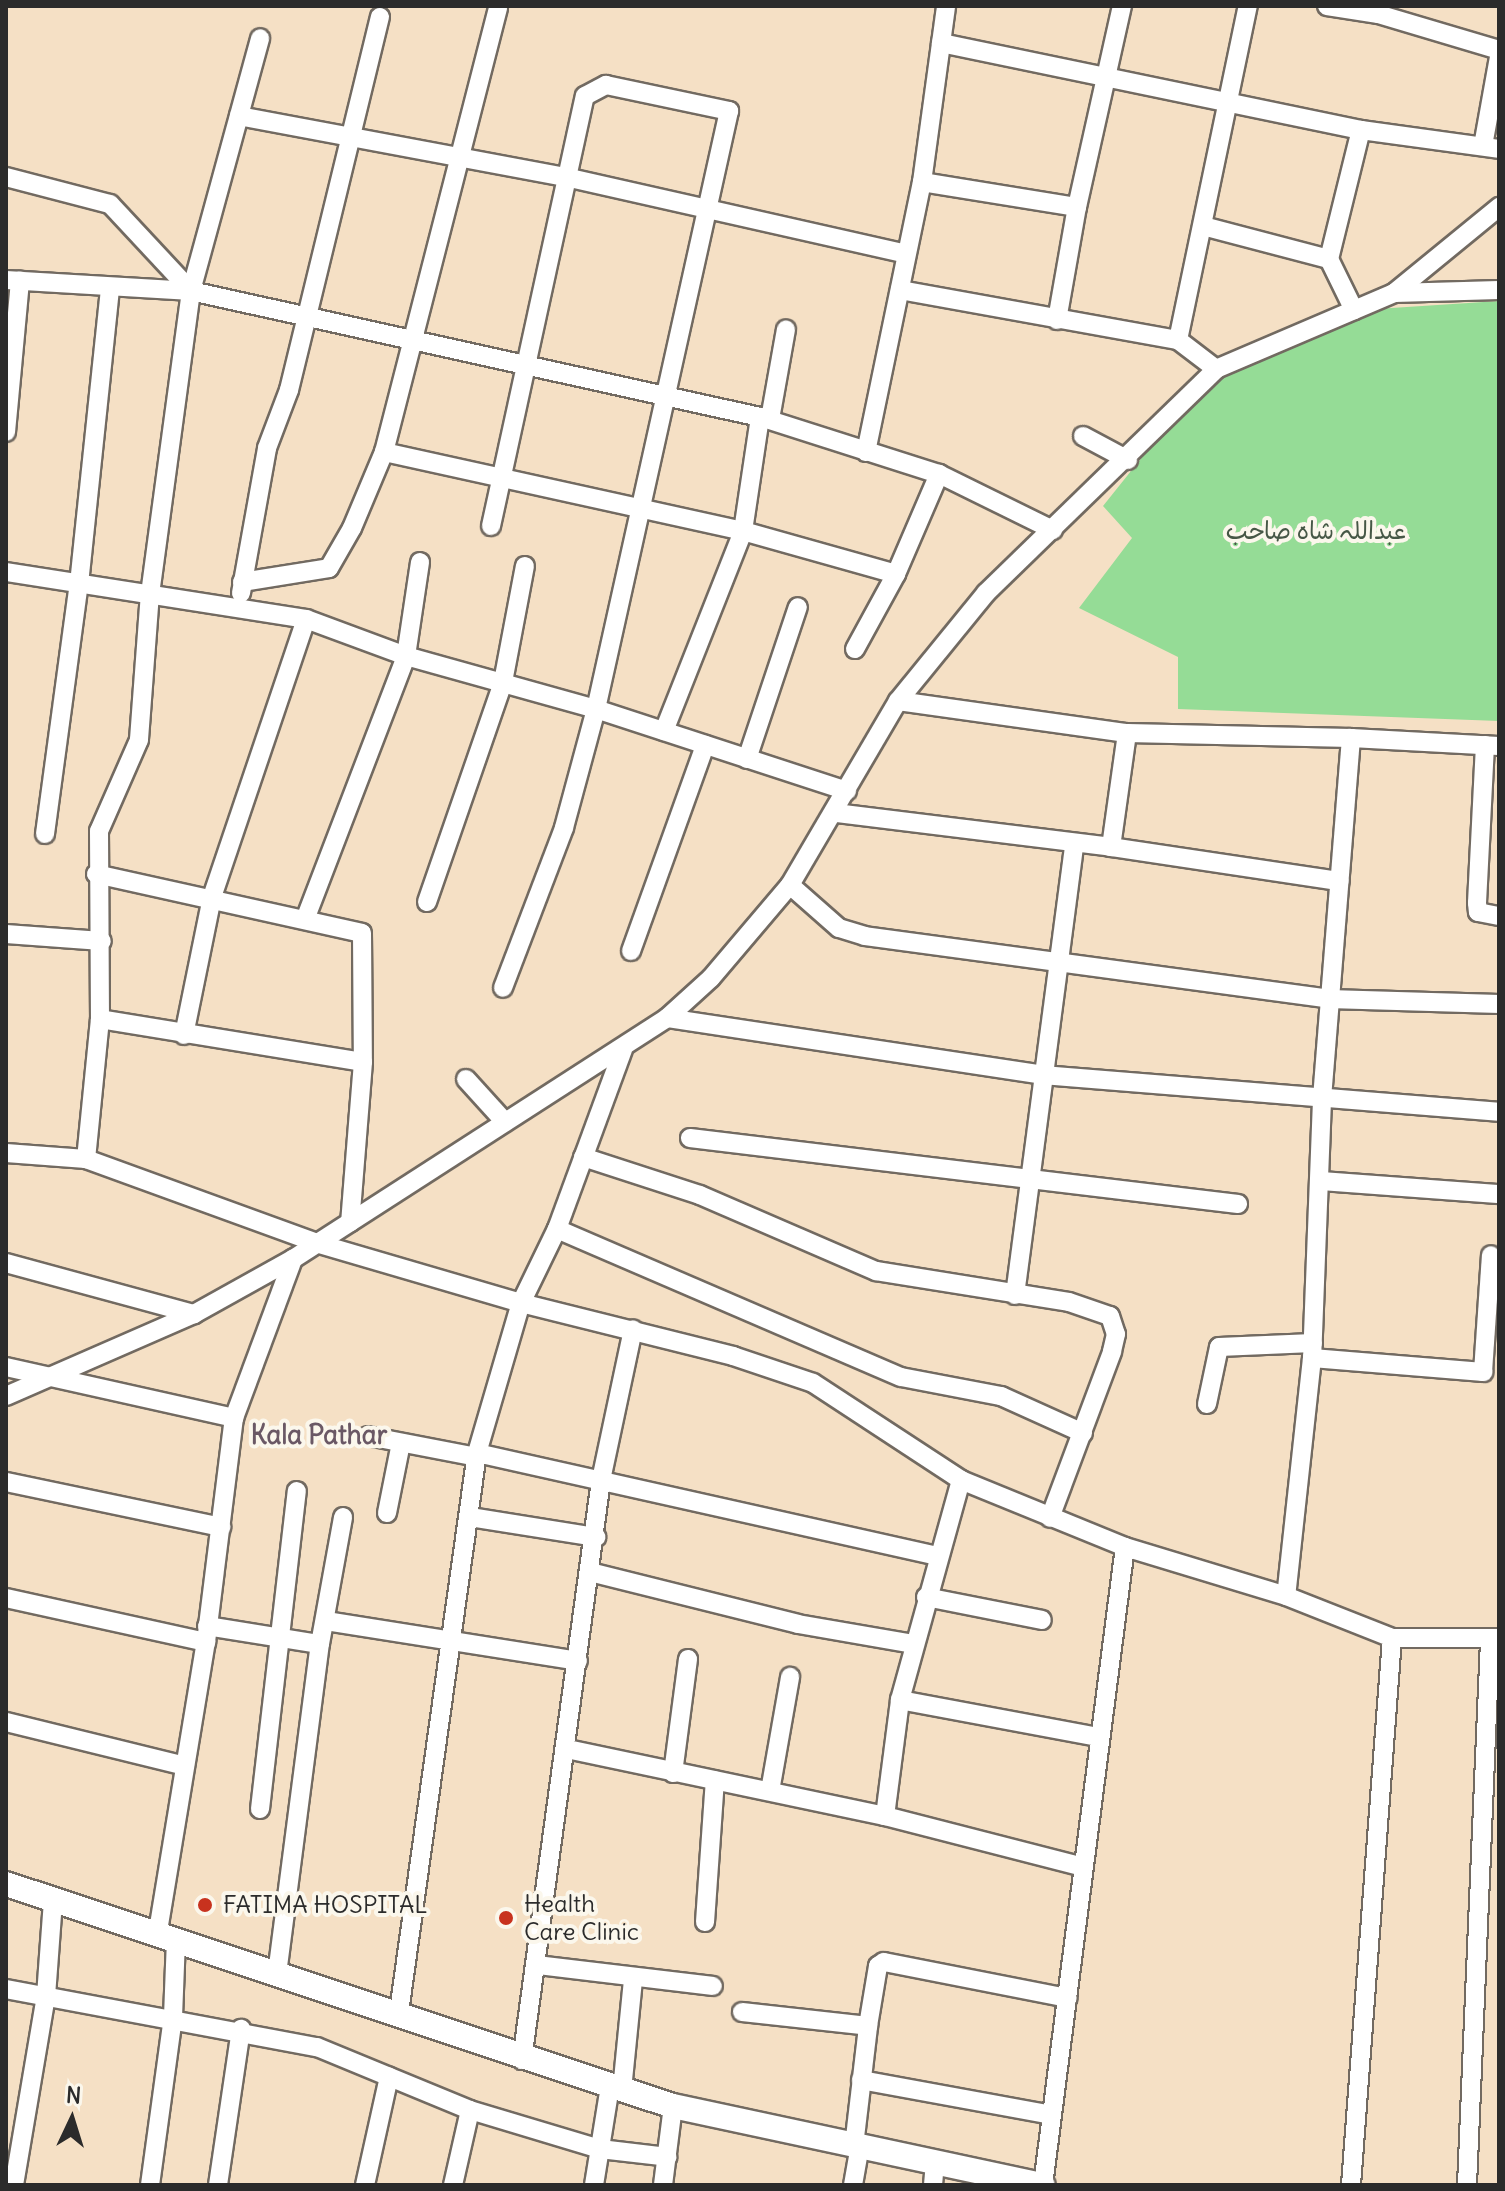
<!DOCTYPE html>
<meta charset="utf-8">
<style>
body{margin:0}
#map{position:relative;width:1505px;height:2191px;overflow:hidden;background:#f5e0c5;font-family:Delius,"Playpen Sans Arabic",sans-serif}
div>[style]{position:absolute}
.green>*{inset:0;background:#95dc96}
.roads{filter:drop-shadow(2px 0 #726a61) drop-shadow(-2px 0 #726a61) drop-shadow(0 2px #726a61) drop-shadow(0 -2px #726a61)}
.street>*{height:18px;margin:-9px;padding:0 9px;transform-origin:9px;border-radius:9px;background:#fff}
.secondary>*{height:24px;margin:-12px;padding:0 12px;transform-origin:12px;border-radius:12px;background:#fff}
.dots>*{width:22px;height:22px;translate:-50% -50%;box-sizing:border-box;border:4px solid #fbf7ec;border-radius:50%}
span{translate:-50% -50%;white-space:nowrap;text-align:center;line-height:1.15;-webkit-text-stroke:8px #fbf7ec;paint-order:stroke}
.park-label{font-size:24px;color:#465746}
.poi-label{font-size:24px;color:#2b2b2b}
.left{translate:0 -50%;text-align:left}
.neighbourhood-label{font-size:26px;color:#6a5865;font-weight:700}
.frame{position:absolute;inset:0;border:8px solid #2b2b2b;pointer-events:none}
.north{position:absolute;left:32px;top:2079px;width:80px;height:80px;-webkit-text-stroke:6px #fbf7ec;paint-order:stroke;rotate:4deg;font-size:22px;font-weight:700;line-height:32px;text-align:center;color:#2b2b2b}
.north::after{content:'';display:block;margin:auto;width:28px;height:36px;background:#2b2b2b;clip-path:polygon(50% 0,100% 100%,50% 72%,0 100%)}
</style>
<div id="map">
<div class="green">
<i style="clip-path:polygon(1499px 301px,1499px 721px,1178px 709px,1178px 657px,1079px 608px,1132px 538px,1103px 506px,1183px 406px,1220px 372px,1376px 309px)"></i>
</div>
<div class="roads">
<div class="street">
<i style="left:1327px;top:6px;width:52px;rotate:8.9deg"></i>
<i style="left:1378px;top:14px;width:126px;rotate:16.6deg"></i>
<i style="left:941px;top:43px;width:429px;rotate:11.7deg"></i>
<i style="left:1361px;top:130px;width:139px;rotate:7.8deg"></i>
<i style="left:239px;top:116px;width:337px;rotate:10.6deg"></i>
<i style="left:570px;top:178px;width:342px;rotate:12.7deg"></i>
<i style="left:1483px;top:146px;width:90px;rotate:-79.8deg"></i>
<i style="left:6px;top:177px;width:107px;rotate:14.6deg"></i>
<i style="left:110px;top:204px;width:119px;rotate:47deg"></i>
<i style="left:191px;top:291px;width:583px;rotate:12.49deg"></i>
<i style="left:760px;top:417px;width:188px;rotate:17.7deg"></i>
<i style="left:939px;top:474px;width:127px;rotate:26.2deg"></i>
<i style="left:922px;top:182px;width:157px;rotate:9.2deg"></i>
<i style="left:1077px;top:207px;width:206px;rotate:-77.4deg"></i>
<i style="left:1203px;top:226px;width:130px;rotate:14.7deg"></i>
<i style="left:1329px;top:259px;width:57px;rotate:63.9deg"></i>
<i style="left:1329px;top:259px;width:133px;rotate:-76.1deg"></i>
<i style="left:6px;top:280px;width:185px;rotate:3.4deg"></i>
<i style="left:191px;top:291px;width:305px;rotate:97.7deg"></i>
<i style="left:150px;top:593px;width:147px;rotate:94.3deg"></i>
<i style="left:139px;top:740px;width:99px;rotate:113.7deg"></i>
<i style="left:99px;top:831px;width:188px;rotate:89.7deg"></i>
<i style="left:100px;top:1019px;width:141px;rotate:95.7deg"></i>
<i style="left:900px;top:290px;width:282px;rotate:10.2deg"></i>
<i style="left:1178px;top:340px;width:48px;rotate:37.3deg"></i>
<i style="left:191px;top:291px;width:262px;rotate:-74.7deg"></i>
<i style="left:1394px;top:293px;width:136px;rotate:-39.3deg"></i>
<i style="left:1057px;top:320px;width:115px;rotate:-80deg"></i>
<i style="left:1178px;top:340px;width:341px;rotate:-78.2deg"></i>
<i style="left:770px;top:419px;width:91px;rotate:-79.9deg"></i>
<i style="left:6px;top:432px;width:152px;rotate:-84.7deg"></i>
<i style="left:1083px;top:436px;width:51px;rotate:28.1deg"></i>
<i style="left:384px;top:452px;width:368px;rotate:12.4deg"></i>
<i style="left:743px;top:531px;width:159px;rotate:15.7deg"></i>
<i style="left:866px;top:452px;width:276px;rotate:-78.3deg"></i>
<i style="left:922px;top:182px;width:178px;rotate:-82.2deg"></i>
<i style="left:491px;top:526px;width:440px;rotate:-77.7deg"></i>
<i style="left:585px;top:96px;width:24px;rotate:-28deg"></i>
<i style="left:606px;top:85px;width:126px;rotate:11.9deg"></i>
<i style="left:729px;top:111px;width:613px;rotate:102.54deg"></i>
<i style="left:596px;top:709px;width:123px;rotate:105.1deg"></i>
<i style="left:564px;top:828px;width:171px;rotate:110.9deg"></i>
<i style="left:6px;top:572px;width:304px;rotate:8.9deg"></i>
<i style="left:306px;top:619px;width:107px;rotate:20.3deg"></i>
<i style="left:406px;top:656px;width:197px;rotate:15.6deg"></i>
<i style="left:596px;top:709px;width:264px;rotate:18.1deg"></i>
<i style="left:242px;top:582px;width:88px;rotate:-9.1deg"></i>
<i style="left:329px;top:568px;width:46px;rotate:-60.1deg"></i>
<i style="left:352px;top:528px;width:82px;rotate:-67.2deg"></i>
<i style="left:384px;top:452px;width:459px;rotate:-75.6deg"></i>
<i style="left:241px;top:593px;width:147px;rotate:-79.8deg"></i>
<i style="left:267px;top:448px;width:62px;rotate:-69.2deg"></i>
<i style="left:289px;top:390px;width:384px;rotate:-76.3deg"></i>
<i style="left:855px;top:649px;width:85px;rotate:-61.3deg"></i>
<i style="left:896px;top:574px;width:109px;rotate:-66.7deg"></i>
<i style="left:898px;top:701px;width:231px;rotate:8deg"></i>
<i style="left:1127px;top:733px;width:224px;rotate:1.3deg"></i>
<i style="left:1351px;top:738px;width:363px;rotate:94.6deg"></i>
<i style="left:1322px;top:1100px;width:258px;rotate:92.2deg"></i>
<i style="left:1312px;top:1358px;width:239px;rotate:96.2deg"></i>
<i style="left:664px;top:731px;width:215px;rotate:-68.4deg"></i>
<i style="left:743px;top:531px;width:115px;rotate:-81.5deg"></i>
<i style="left:1351px;top:738px;width:148px;rotate:3.1deg"></i>
<i style="left:1485px;top:745px;width:158px;rotate:92.9deg"></i>
<i style="left:1477px;top:903px;width:9px;rotate:84deg"></i>
<i style="left:1478px;top:912px;width:21px;rotate:11deg"></i>
<i style="left:747px;top:759px;width:160px;rotate:-71.5deg"></i>
<i style="left:836px;top:813px;width:277px;rotate:7deg"></i>
<i style="left:1111px;top:847px;width:115px;rotate:-82deg"></i>
<i style="left:45px;top:834px;width:252px;rotate:-82.3deg"></i>
<i style="left:79px;top:584px;width:297px;rotate:-84deg"></i>
<i style="left:1111px;top:847px;width:231px;rotate:8.5deg"></i>
<i style="left:96px;top:874px;width:272px;rotate:12.5deg"></i>
<i style="left:362px;top:933px;width:129px;rotate:89.6deg"></i>
<i style="left:363px;top:1062px;width:161px;rotate:94.6deg"></i>
<i style="left:790px;top:885px;width:65px;rotate:41.3deg"></i>
<i style="left:839px;top:928px;width:27px;rotate:17deg"></i>
<i style="left:865px;top:936px;width:468px;rotate:7.7deg"></i>
<i style="left:1329px;top:999px;width:170px;rotate:1.7deg"></i>
<i style="left:427px;top:902px;width:233px;rotate:-70.9deg"></i>
<i style="left:503px;top:682px;width:118px;rotate:-79.3deg"></i>
<i style="left:306px;top:917px;width:280px;rotate:-69deg"></i>
<i style="left:406px;top:656px;width:95px;rotate:-81.5deg"></i>
<i style="left:6px;top:934px;width:96px;rotate:4.2deg"></i>
<i style="left:631px;top:951px;width:219px;rotate:-70.2deg"></i>
<i style="left:667px;top:1018px;width:379px;rotate:8.6deg"></i>
<i style="left:1042px;top:1075px;width:458px;rotate:4.6deg"></i>
<i style="left:100px;top:1019px;width:266px;rotate:9.3deg"></i>
<i style="left:184px;top:1035px;width:141px;rotate:-78.5deg"></i>
<i style="left:212px;top:897px;width:293px;rotate:-71.3deg"></i>
<i style="left:466px;top:1079px;width:58px;rotate:47.8deg"></i>
<i style="left:690px;top:1138px;width:552px;rotate:6.87deg"></i>
<i style="left:6px;top:1153px;width:80px;rotate:4.3deg"></i>
<i style="left:86px;top:1159px;width:248px;rotate:20deg"></i>
<i style="left:319px;top:1244px;width:210px;rotate:16.3deg"></i>
<i style="left:521px;top:1303px;width:219px;rotate:14deg"></i>
<i style="left:733px;top:1356px;width:84px;rotate:18.6deg"></i>
<i style="left:813px;top:1383px;width:177px;rotate:33.2deg"></i>
<i style="left:961px;top:1480px;width:177px;rotate:22.2deg"></i>
<i style="left:1125px;top:1547px;width:168px;rotate:16.9deg"></i>
<i style="left:1286px;top:1596px;width:114px;rotate:21.6deg"></i>
<i style="left:1392px;top:1638px;width:107px"></i>
<i style="left:583px;top:1157px;width:123px;rotate:18deg"></i>
<i style="left:700px;top:1195px;width:192px;rotate:23.4deg"></i>
<i style="left:876px;top:1271px;width:195px;rotate:9.1deg"></i>
<i style="left:1069px;top:1302px;width:43px;rotate:18.9deg"></i>
<i style="left:1110px;top:1316px;width:19px;rotate:72deg"></i>
<i style="left:1116px;top:1334px;width:18px;rotate:103deg"></i>
<i style="left:1112px;top:1352px;width:177px;rotate:110.5deg"></i>
<i style="left:1320px;top:1181px;width:179px;rotate:4.2deg"></i>
<i style="left:557px;top:1229px;width:191px;rotate:-69.8deg"></i>
<i style="left:6px;top:1263px;width:195px;rotate:15.2deg"></i>
<i style="left:1015px;top:1295px;width:454px;rotate:-82.5deg"></i>
<i style="left:1312px;top:1358px;width:172px;rotate:4.7deg"></i>
<i style="left:1483px;top:1372px;width:117px;rotate:-86.1deg"></i>
<i style="left:6px;top:1367px;width:234px;rotate:12.6deg"></i>
<i style="left:6px;top:1396px;width:205px;rotate:-23.6deg"></i>
<i style="left:194px;top:1314px;width:113px;rotate:-29.1deg"></i>
<i style="left:293px;top:1259px;width:445px;rotate:-32.8deg"></i>
<i style="left:667px;top:1018px;width:59px;rotate:-42.3deg"></i>
<i style="left:711px;top:978px;width:122px;rotate:-49.7deg"></i>
<i style="left:790px;top:885px;width:213px;rotate:-59.6deg"></i>
<i style="left:898px;top:701px;width:139px;rotate:-50.8deg"></i>
<i style="left:986px;top:593px;width:321px;rotate:-44.2deg"></i>
<i style="left:1216px;top:369px;width:194px;rotate:-23.1deg"></i>
<i style="left:1394px;top:293px;width:105px;rotate:-1.6deg"></i>
<i style="left:1207px;top:1404px;width:58px;rotate:-78.1deg"></i>
<i style="left:1219px;top:1347px;width:94px;rotate:-2.4deg"></i>
<i style="left:368px;top:1436px;width:111px;rotate:10.9deg"></i>
<i style="left:477px;top:1453px;width:473px;rotate:12.6deg"></i>
<i style="left:961px;top:1480px;width:228px;rotate:105.5deg"></i>
<i style="left:900px;top:1700px;width:200px;rotate:10.6deg"></i>
<i style="left:6px;top:1482px;width:220px;rotate:11.8deg"></i>
<i style="left:387px;top:1513px;width:71px;rotate:-78.7deg"></i>
<i style="left:470px;top:1517px;width:128px;rotate:9deg"></i>
<i style="left:590px;top:1572px;width:214px;rotate:14deg"></i>
<i style="left:798px;top:1624px;width:118px;rotate:9.8deg"></i>
<i style="left:926px;top:1597px;width:118px;rotate:11.2deg"></i>
<i style="left:6px;top:1598px;width:205px;rotate:12.4deg"></i>
<i style="left:326px;top:1621px;width:255px;rotate:9deg"></i>
<i style="left:207px;top:1626px;width:114px;rotate:9.1deg"></i>
<i style="left:6px;top:1722px;width:184px;rotate:13.8deg"></i>
<i style="left:567px;top:1749px;width:325px;rotate:11.9deg"></i>
<i style="left:885px;top:1816px;width:205px;rotate:14.4deg"></i>
<i style="left:673px;top:1773px;width:115px;rotate:-82.5deg"></i>
<i style="left:770px;top:1791px;width:116px;rotate:-80deg"></i>
<i style="left:260px;top:1809px;width:320px;rotate:-83.4deg"></i>
<i style="left:885px;top:1816px;width:117px;rotate:-82.6deg"></i>
<i style="left:705px;top:1922px;width:142px;rotate:-86deg"></i>
<i style="left:158px;top:1931px;width:293px;rotate:-80.6deg"></i>
<i style="left:206px;top:1642px;width:226px;rotate:-82.9deg"></i>
<i style="left:234px;top:1418px;width:170px;rotate:-69.6deg"></i>
<i style="left:537px;top:1965px;width:177px;rotate:6.8deg"></i>
<i style="left:277px;top:1974px;width:333px;rotate:-82.6deg"></i>
<i style="left:320px;top:1644px;width:129px;rotate:-79.7deg"></i>
<i style="left:6px;top:1989px;width:316px;rotate:10.6deg"></i>
<i style="left:317px;top:2047px;width:165px;rotate:22.4deg"></i>
<i style="left:470px;top:2110px;width:136px;rotate:16.7deg"></i>
<i style="left:600px;top:2149px;width:68px;rotate:6.7deg"></i>
<i style="left:399px;top:2012px;width:564px;rotate:-82.06deg"></i>
<i style="left:477px;top:1453px;width:156px;rotate:-73.7deg"></i>
<i style="left:521px;top:1303px;width:82px;rotate:-64.1deg"></i>
<i style="left:557px;top:1229px;width:374px;rotate:23.3deg"></i>
<i style="left:901px;top:1377px;width:102px;rotate:10.8deg"></i>
<i style="left:1001px;top:1396px;width:90px;rotate:24.3deg"></i>
<i style="left:742px;top:2012px;width:127px;rotate:6.3deg"></i>
<i style="left:522px;top:2060px;width:585px;rotate:-82.24deg"></i>
<i style="left:601px;top:1480px;width:154px;rotate:-78deg"></i>
<i style="left:861px;top:2080px;width:193px;rotate:10.4deg"></i>
<i style="left:622px;top:2090px;width:111px;rotate:-84.3deg"></i>
<i style="left:854px;top:2146px;width:121px;rotate:-83.3deg"></i>
<i style="left:868px;top:2026px;width:61px;rotate:-80.5deg"></i>
<i style="left:878px;top:1966px;width:7px;rotate:-34deg"></i>
<i style="left:884px;top:1962px;width:187px;rotate:11.1deg"></i>
<i style="left:14px;top:2185px;width:192px;rotate:-80.4deg"></i>
<i style="left:46px;top:1996px;width:96px;rotate:-85.8deg"></i>
<i style="left:150px;top:2185px;width:170px;rotate:-82.2deg"></i>
<i style="left:173px;top:2017px;width:79px;rotate:-87.8deg"></i>
<i style="left:218px;top:2185px;width:158px;rotate:-81.6deg"></i>
<i style="left:365px;top:2185px;width:111px;rotate:-77.5deg"></i>
<i style="left:453px;top:2185px;width:77px;rotate:-77.2deg"></i>
<i style="left:594px;top:2185px;width:100px;rotate:-80.8deg"></i>
<i style="left:663px;top:2185px;width:80px;rotate:-82.8deg"></i>
<i style="left:853px;top:2185px;width:39px;rotate:-80deg"></i>
<i style="left:933px;top:2185px;width:22px;rotate:-85deg"></i>
<i style="left:1043px;top:2185px;width:643px;rotate:-82.68deg"></i>
<i style="left:1351px;top:2185px;width:549px;rotate:-85.71deg"></i>
<i style="left:1467px;top:2185px;width:545px;rotate:-87.58deg"></i>
</div>
<div class="secondary">
<i style="left:6px;top:1884px;width:703px;rotate:18.41deg"></i>
<i style="left:673px;top:2106px;width:378px;rotate:12.1deg"></i>
</div>
</div>
<div class="dots">
<i style="left:205px;top:1905px;background:#c8321e"></i>
<i style="left:506px;top:1918px;background:#c8321e"></i>
</div>
<div class="park-label">
<span style="left:1316px;top:531px">عبداللہ شاہ صاحب</span>
</div>
<div class="poi-label">
<span class="left" style="left:524px;top:1918px">Health<br>Care Clinic</span>
<span class="left" style="left:223px;top:1905px">FATIMA HOSPITAL</span>
</div>
<div class="neighbourhood-label">
<span style="left:319px;top:1435px">Kala Pathar</span>
</div>
<div class="frame"></div>
<div class="north">N</div>
</div>
